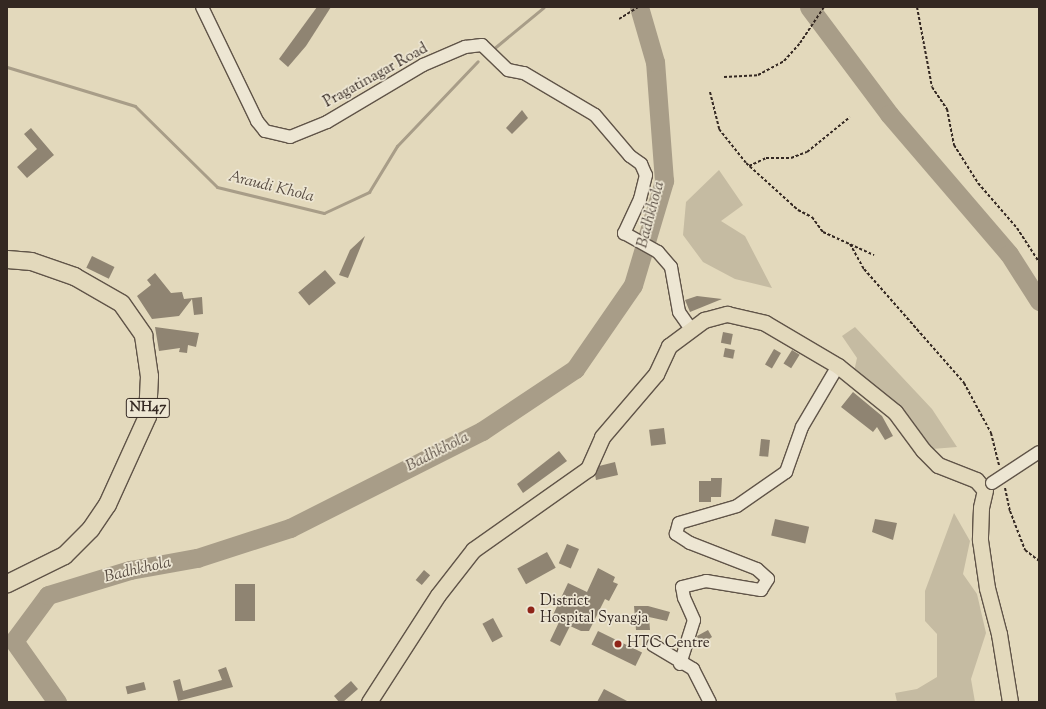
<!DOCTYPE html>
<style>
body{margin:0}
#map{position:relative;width:1046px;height:709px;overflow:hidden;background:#e3d9bc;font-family:"Sorts Mill Goudy",serif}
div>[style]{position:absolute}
.green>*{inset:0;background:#c5bba2}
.stream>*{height:3px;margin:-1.5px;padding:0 1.5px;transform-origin:1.5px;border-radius:1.5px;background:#a89d88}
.river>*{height:19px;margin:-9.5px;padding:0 9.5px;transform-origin:9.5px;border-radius:9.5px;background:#a89d88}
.building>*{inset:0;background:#8f8472;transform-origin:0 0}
.path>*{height:2px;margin-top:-1px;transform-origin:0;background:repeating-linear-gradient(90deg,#342822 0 3px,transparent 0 5px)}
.roads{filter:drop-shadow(1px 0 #605448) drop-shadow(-1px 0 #605448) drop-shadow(0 1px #605448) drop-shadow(0 -1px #605448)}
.minor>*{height:12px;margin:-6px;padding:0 6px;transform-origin:6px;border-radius:6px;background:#ede6d3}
.major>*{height:15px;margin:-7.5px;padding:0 7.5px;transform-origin:7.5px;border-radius:7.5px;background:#e3d9bc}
.highway>*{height:17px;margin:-8.5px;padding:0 8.5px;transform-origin:8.5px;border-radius:8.5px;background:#e3d9bc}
.bridges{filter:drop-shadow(1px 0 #605448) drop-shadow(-1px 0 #605448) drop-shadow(0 1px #605448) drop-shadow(0 -1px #605448)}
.minor-bridge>*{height:12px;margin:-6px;padding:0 6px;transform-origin:6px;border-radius:6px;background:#ede6d3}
.dots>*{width:11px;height:11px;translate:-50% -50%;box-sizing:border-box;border:2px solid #ede6d3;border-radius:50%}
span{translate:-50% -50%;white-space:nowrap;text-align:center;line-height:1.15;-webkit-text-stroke:3.5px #ede6d3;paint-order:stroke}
.shield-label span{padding:1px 3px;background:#ede6d3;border:1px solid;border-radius:3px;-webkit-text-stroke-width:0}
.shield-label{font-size:14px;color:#342822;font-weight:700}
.street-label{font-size:15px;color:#342822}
.poi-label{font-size:15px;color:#342822}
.left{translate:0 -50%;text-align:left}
.water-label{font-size:16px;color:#574b41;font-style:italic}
.frame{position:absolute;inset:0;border:8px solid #342822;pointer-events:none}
</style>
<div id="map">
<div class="green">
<i style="clip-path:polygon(719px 170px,743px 205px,721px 221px,745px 236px,772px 288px,735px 279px,703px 262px,683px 235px,686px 202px)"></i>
<i style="clip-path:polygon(855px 327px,932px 409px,957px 447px,932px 449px,853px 376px,857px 358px,842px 336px)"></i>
<i style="clip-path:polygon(954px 513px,970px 541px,963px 574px,977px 594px,986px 633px,971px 679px,975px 702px,897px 702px,895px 693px,917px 689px,937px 677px,937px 634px,925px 621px,925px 591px)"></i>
</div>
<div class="stream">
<i style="left:492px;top:50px;width:67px;rotate:-39.6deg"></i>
<i style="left:7px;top:67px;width:134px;rotate:16.9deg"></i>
<i style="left:135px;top:106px;width:115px;rotate:44.6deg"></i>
<i style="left:217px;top:187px;width:110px;rotate:13.7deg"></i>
<i style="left:324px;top:213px;width:50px;rotate:-25deg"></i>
<i style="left:369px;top:192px;width:54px;rotate:-58.7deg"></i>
<i style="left:397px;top:146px;width:117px;rotate:-46.4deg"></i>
</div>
<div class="river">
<i style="left:809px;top:7px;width:134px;rotate:53.2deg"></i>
<i style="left:889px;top:114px;width:184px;rotate:49.4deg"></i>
<i style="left:1009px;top:254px;width:56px;rotate:57.4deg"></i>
<i style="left:57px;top:702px;width:75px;rotate:-125.2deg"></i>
<i style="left:14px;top:641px;width:57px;rotate:-53.5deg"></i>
<i style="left:48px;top:595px;width:86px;rotate:-17deg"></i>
<i style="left:130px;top:570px;width:68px;rotate:-10.2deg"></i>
<i style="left:197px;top:558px;width:98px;rotate:-17.9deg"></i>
<i style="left:290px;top:528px;width:215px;rotate:-26.8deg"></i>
<i style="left:482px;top:431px;width:112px;rotate:-33.7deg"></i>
<i style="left:575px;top:369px;width:102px;rotate:-55.4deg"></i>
<i style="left:633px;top:285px;width:109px;rotate:-73.4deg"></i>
<i style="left:664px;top:181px;width:119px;rotate:-94.3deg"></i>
<i style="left:655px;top:62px;width:57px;rotate:-106.2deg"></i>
</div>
<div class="building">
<i style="clip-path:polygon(317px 7px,331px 7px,306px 46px,288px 67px,279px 59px)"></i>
<i style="clip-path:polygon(522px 110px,528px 118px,512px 134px,506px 128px)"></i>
<i style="clip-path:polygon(31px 128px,54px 155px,27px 178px,17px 167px,37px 149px,24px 134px)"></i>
<i style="clip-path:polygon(365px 236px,348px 278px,339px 275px,350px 250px)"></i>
<i style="left:92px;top:256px;width:25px;height:13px;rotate:26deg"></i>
<i style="left:325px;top:270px;width:17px;height:35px;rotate:50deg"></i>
<i style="clip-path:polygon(155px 273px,171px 293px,182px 292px,184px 299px,202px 297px,203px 314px,194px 315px,192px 299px,179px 316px,152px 319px,137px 296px,151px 285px,147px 280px)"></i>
<i style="clip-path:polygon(697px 296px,722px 299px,690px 312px,685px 300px)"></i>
<i style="clip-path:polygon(155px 327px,199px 333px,196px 347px,188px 345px,187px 353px,179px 352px,180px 348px,159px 351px)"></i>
<i style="left:723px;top:332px;width:10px;height:11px;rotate:11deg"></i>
<i style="left:725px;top:348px;width:10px;height:9px;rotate:11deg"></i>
<i style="left:774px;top:349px;width:8px;height:18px;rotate:30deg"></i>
<i style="left:792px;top:350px;width:9px;height:16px;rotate:32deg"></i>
<i style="clip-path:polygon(853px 392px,882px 416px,893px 436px,885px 440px,877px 427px,873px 432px,841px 407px)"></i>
<i style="left:664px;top:428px;width:16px;height:15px;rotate:83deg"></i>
<i style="left:761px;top:439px;width:9px;height:17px;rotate:6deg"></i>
<i style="clip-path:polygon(559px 451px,567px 461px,523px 493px,517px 484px)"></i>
<i style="clip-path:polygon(615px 462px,618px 475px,596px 480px,595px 474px,599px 466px)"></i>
<i style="clip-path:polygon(711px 478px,722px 478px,721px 497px,711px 497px,711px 502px,699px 502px,699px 481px,711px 481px)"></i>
<i style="left:775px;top:519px;width:35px;height:17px;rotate:13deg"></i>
<i style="clip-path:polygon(875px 519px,897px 523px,893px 540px,872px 532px)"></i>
<i style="left:567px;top:544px;width:13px;height:21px;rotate:23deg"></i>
<i style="left:547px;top:552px;width:18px;height:34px;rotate:61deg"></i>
<i style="clip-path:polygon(598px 568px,615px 577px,613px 582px,618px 584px,609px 601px,605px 599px,589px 631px,581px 631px,570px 626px,560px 646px,550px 641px,560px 620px,552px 617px,568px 583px,587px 592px)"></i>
<i style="left:424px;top:570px;width:8px;height:13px;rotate:40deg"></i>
<i style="left:235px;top:584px;width:20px;height:37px"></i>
<i style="clip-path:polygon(634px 606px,648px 606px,670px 612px,667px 621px,649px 617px,650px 630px,636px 630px)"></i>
<i style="left:493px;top:618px;width:21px;height:12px;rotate:62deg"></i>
<i style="clip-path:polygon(708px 630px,712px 637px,700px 645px,697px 636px)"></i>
<i style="left:598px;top:631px;width:49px;height:15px;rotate:26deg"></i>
<i style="clip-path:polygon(226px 667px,233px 687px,178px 701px,173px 681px,180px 679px,183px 691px,222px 680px,218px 670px)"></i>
<i style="clip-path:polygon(351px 681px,358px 689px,343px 702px,339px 702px,334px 696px)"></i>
<i style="left:144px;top:682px;width:8px;height:19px;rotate:76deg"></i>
<i style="clip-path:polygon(604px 689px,629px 702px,597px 702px)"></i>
</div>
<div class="path">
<i style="left:917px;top:7px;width:81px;rotate:79.4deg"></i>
<i style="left:932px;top:87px;width:27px;rotate:56deg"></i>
<i style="left:947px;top:109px;width:37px;rotate:79deg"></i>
<i style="left:954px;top:145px;width:45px;rotate:57.7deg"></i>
<i style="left:978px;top:183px;width:60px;rotate:49.1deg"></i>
<i style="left:1017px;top:228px;width:40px;rotate:57.1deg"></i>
<i style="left:619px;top:19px;width:22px;rotate:-32deg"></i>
<i style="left:724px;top:77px;width:34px;rotate:-3deg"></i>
<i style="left:758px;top:75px;width:30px;rotate:-28deg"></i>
<i style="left:784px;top:61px;width:24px;rotate:-48deg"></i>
<i style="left:800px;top:43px;width:43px;rotate:-56.3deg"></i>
<i style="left:710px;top:92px;width:38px;rotate:76deg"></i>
<i style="left:719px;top:129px;width:43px;rotate:51.5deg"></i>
<i style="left:746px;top:163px;width:70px;rotate:42.1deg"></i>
<i style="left:798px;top:210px;width:16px;rotate:27deg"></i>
<i style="left:812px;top:217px;width:19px;rotate:54deg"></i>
<i style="left:823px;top:232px;width:56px;rotate:24.3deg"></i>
<i style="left:749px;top:166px;width:19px;rotate:-25deg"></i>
<i style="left:766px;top:158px;width:25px"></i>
<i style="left:791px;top:158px;width:17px;rotate:-21deg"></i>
<i style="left:807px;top:152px;width:55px;rotate:-39.1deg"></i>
<i style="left:850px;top:244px;width:29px;rotate:61deg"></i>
<i style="left:864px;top:269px;width:152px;rotate:48.7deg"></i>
<i style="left:964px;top:383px;width:57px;rotate:61.6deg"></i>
<i style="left:991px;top:433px;width:34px;rotate:76deg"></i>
<i style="left:1005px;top:488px;width:24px;rotate:78deg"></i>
<i style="left:1010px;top:511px;width:42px;rotate:69deg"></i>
<i style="left:1025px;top:550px;width:18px;rotate:38deg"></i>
</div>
<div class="roads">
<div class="minor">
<i style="left:202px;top:7px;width:127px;rotate:64.2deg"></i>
<i style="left:257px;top:121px;width:13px;rotate:51deg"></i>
<i style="left:265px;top:131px;width:26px;rotate:13deg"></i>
<i style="left:290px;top:137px;width:40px;rotate:-22deg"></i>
<i style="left:327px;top:122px;width:112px;rotate:-30.7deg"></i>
<i style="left:423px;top:65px;width:46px;rotate:-23.2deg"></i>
<i style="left:465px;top:47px;width:17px;rotate:-7deg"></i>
<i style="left:482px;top:45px;width:36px;rotate:44deg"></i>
<i style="left:508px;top:70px;width:16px;rotate:11deg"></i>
<i style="left:524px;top:73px;width:82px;rotate:30.6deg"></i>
<i style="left:595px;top:115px;width:54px;rotate:49.5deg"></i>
<i style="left:630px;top:156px;width:14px;rotate:36deg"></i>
<i style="left:641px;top:164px;width:12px;rotate:66deg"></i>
<i style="left:646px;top:175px;width:25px;rotate:104deg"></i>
<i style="left:640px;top:199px;width:38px;rotate:115deg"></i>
<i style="left:624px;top:233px;width:39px;rotate:29deg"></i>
<i style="left:658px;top:252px;width:20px;rotate:49deg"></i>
<i style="left:671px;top:267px;width:46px;rotate:79.9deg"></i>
<i style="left:679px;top:312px;width:21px;rotate:55deg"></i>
<i style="left:653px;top:645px;width:47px;rotate:31deg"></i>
<i style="left:693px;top:669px;width:37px;rotate:63deg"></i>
<i style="left:680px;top:664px;width:46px;rotate:-72.3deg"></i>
<i style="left:694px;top:620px;width:24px;rotate:-114deg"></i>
<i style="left:684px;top:598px;width:11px;rotate:-100deg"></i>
<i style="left:682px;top:587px;width:25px;rotate:-14deg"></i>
<i style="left:706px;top:581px;width:56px;rotate:9.3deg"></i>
<i style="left:761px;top:590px;width:13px;rotate:-58deg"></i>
<i style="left:768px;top:579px;width:15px;rotate:-138deg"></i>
<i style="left:757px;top:569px;width:72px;rotate:-158.8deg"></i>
<i style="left:690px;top:543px;width:17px;rotate:-147deg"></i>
<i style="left:676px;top:534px;width:11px;rotate:-75deg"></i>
<i style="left:679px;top:523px;width:60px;rotate:-16.3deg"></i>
<i style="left:737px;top:506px;width:60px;rotate:-34.8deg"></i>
<i style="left:786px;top:472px;width:48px;rotate:-70.4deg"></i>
<i style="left:802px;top:427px;width:71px;rotate:-59.5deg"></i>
</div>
<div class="major">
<i style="left:369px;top:702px;width:127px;rotate:-57.2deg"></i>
<i style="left:438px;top:595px;width:57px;rotate:-52.1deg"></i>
<i style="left:473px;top:550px;width:141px;rotate:-35.2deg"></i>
<i style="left:588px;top:469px;width:35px;rotate:-66deg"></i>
<i style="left:602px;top:437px;width:83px;rotate:-49.4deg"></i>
<i style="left:656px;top:374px;width:31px;rotate:-65deg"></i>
<i style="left:669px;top:346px;width:44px;rotate:-36.6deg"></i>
<i style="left:704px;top:320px;width:24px;rotate:-15deg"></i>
<i style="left:727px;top:314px;width:39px;rotate:13deg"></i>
<i style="left:765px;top:323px;width:85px;rotate:30.5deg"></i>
<i style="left:838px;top:366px;width:73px;rotate:38.9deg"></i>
<i style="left:895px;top:412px;width:47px;rotate:53.6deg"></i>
<i style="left:923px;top:450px;width:21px;rotate:45deg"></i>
<i style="left:938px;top:465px;width:41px;rotate:21.5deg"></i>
<i style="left:976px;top:480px;width:13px;rotate:48deg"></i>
<i style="left:985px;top:490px;width:18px;rotate:103deg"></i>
<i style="left:981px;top:508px;width:32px;rotate:92deg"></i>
<i style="left:980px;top:540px;width:49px;rotate:81.7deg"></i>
<i style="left:987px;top:588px;width:48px;rotate:75.4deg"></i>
<i style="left:999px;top:634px;width:69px;rotate:80.8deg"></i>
</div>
<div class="highway">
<i style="left:7px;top:259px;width:24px;rotate:5deg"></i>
<i style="left:31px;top:261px;width:46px;rotate:19.2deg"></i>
<i style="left:74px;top:276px;width:54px;rotate:29.9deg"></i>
<i style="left:121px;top:303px;width:39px;rotate:55deg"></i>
<i style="left:143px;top:335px;width:41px;rotate:81.7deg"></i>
<i style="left:149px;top:376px;width:40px;rotate:92.9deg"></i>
<i style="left:147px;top:416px;width:97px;rotate:114.4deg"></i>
<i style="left:107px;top:504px;width:30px;rotate:124deg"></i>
<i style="left:90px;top:529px;width:37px;rotate:135deg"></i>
<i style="left:64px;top:555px;width:64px;rotate:153.8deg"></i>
</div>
</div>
<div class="bridges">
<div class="minor-bridge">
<i style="left:992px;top:483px;width:56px;rotate:-33.4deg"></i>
</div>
</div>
<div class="dots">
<i style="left:531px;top:610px;background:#8f2418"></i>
<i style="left:618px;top:644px;background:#8f2418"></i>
</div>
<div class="shield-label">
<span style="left:148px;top:408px">NH47</span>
</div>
<div class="street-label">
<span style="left:376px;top:76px;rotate:-29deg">Pragatinagar Road</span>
</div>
<div class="poi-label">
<span class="left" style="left:540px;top:610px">District<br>Hospital Syangja</span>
<span class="left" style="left:627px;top:644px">HTC Centre</span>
</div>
<div class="water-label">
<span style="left:271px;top:188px;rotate:14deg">Araudi Khola</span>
<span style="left:652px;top:215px;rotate:-75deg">Badhkhola</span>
<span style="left:438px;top:453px;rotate:-27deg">Badhkhola</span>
<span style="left:138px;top:571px;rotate:-13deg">Badhkhola</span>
</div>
<div class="frame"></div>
</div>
